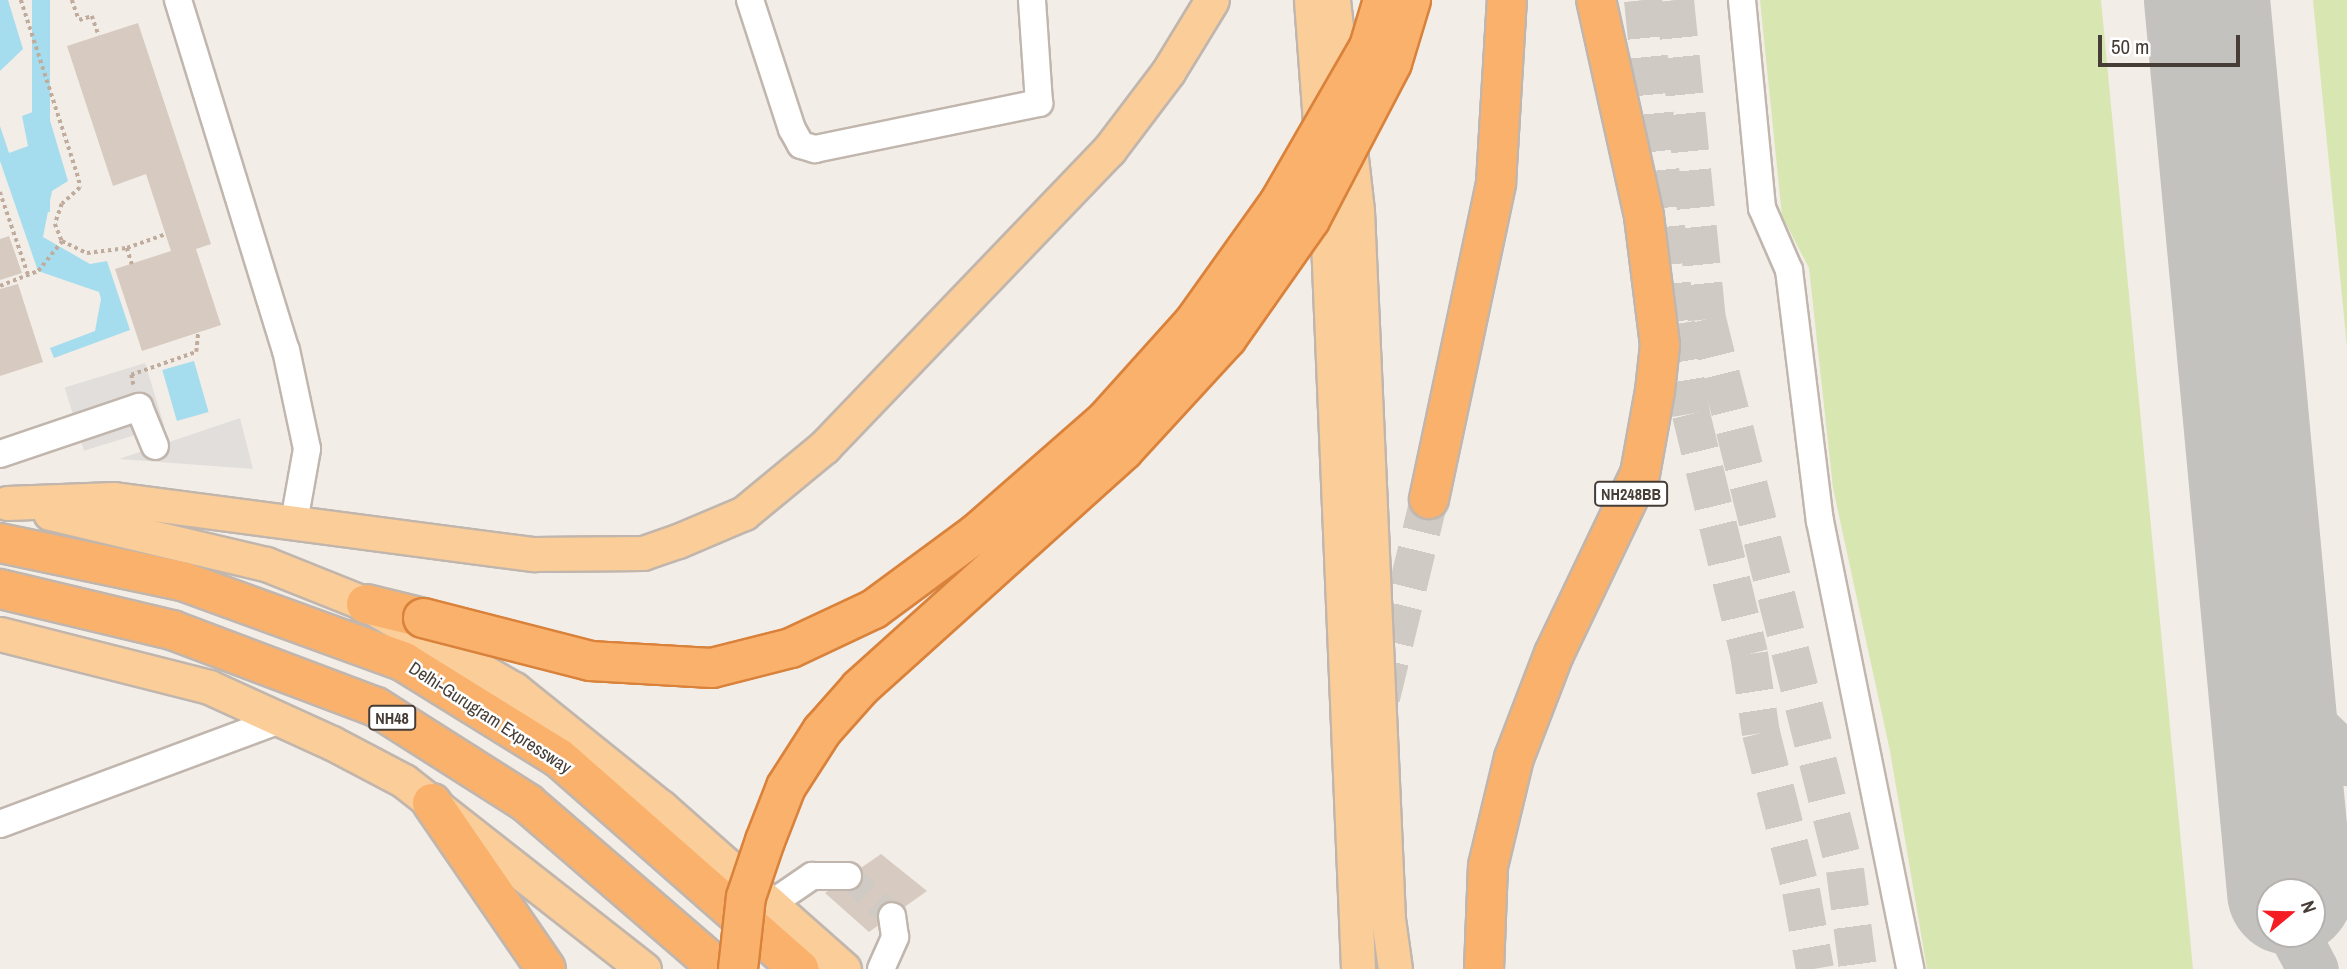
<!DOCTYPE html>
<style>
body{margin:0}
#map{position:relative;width:2347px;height:969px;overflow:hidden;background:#f3ede7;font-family:"Archivo Narrow",sans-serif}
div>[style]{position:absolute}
.green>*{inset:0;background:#d8e6b1}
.parking>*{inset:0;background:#e1dedc;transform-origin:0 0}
.water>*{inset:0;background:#a5ddee;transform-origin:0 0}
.taxiway>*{height:51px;margin:-25.5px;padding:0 25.5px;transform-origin:25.5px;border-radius:25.5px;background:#c4c2be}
.runway>*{height:126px;margin:-63px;padding:0 63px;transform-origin:63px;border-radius:63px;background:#c4c2be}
.building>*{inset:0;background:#d7cac0}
.minor-tunnel>*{height:26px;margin-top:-13px;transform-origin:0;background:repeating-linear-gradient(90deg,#d0cac4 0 26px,transparent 0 39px)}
.highway-tunnel>*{height:38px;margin-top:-19px;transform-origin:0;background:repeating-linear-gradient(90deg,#d0cac4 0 38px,transparent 0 57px)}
.path>*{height:3.5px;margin-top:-1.75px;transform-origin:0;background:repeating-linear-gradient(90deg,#c0ac9c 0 3.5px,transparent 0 7px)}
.roads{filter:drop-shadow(2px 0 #c1b6ad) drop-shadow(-2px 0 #c1b6ad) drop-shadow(0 2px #c1b6ad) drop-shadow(0 -2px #c1b6ad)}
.minor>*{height:26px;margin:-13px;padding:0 13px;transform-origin:13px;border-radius:13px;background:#fff}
.major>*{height:33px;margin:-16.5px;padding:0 16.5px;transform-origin:16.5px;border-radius:16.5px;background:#fbcd98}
.highway>*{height:38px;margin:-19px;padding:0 19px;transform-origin:19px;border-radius:19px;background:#fab16c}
.bridges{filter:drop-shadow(2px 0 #d9823b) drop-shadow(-2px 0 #d9823b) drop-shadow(0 2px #d9823b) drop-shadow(0 -2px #d9823b)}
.highway-bridge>*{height:38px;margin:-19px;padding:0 19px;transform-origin:19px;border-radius:19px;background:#fab16c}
span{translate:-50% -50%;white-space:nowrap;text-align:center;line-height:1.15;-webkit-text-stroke:5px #fff;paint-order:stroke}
.shield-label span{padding:2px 5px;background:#fff;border:2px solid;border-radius:5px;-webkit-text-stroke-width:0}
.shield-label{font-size:16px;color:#463d36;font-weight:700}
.street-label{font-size:18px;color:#463d36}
.north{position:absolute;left:2256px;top:878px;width:70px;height:70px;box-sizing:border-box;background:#fff;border:2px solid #b5b1af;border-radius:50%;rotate:71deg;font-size:19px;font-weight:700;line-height:28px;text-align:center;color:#463d36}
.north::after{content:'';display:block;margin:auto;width:24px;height:32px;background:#f41d24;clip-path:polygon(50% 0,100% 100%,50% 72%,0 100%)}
.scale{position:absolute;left:2098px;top:35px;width:142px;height:32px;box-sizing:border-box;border:4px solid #463d36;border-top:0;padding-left:9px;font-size:21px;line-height:24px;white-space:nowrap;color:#463d36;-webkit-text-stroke:5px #fff;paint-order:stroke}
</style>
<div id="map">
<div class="green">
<i style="clip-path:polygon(1760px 0,2101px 0,2193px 969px,1927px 969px,1890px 751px,1833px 488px,1809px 268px,1782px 216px)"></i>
<i style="clip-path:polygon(2313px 0,2347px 0,2347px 347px)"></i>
</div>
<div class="parking">
<i style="left:145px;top:363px;width:66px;height:84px;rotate:73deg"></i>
<i style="clip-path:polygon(240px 418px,253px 469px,119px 459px)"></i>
</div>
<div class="water">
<i style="clip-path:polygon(0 0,8px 0,23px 49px,0 71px)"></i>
<i style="left:32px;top:0;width:18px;height:212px"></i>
<i style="clip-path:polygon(46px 107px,68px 181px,52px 191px,43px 237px,90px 264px,107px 261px,130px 330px,54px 358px,50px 348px,95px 331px,101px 299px,99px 292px,38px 271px,0 161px,0 126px,9px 153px,28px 146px,22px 116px)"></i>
<i style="left:194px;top:361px;width:53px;height:33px;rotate:74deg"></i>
</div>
<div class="taxiway">
<i style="left:2267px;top:645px;width:74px;rotate:65.2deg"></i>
<i style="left:2298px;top:712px;width:69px;rotate:44.4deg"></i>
<i style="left:2294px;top:934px;width:40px;rotate:62deg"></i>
</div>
<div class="runway">
<i style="left:2207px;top:0;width:896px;rotate:84.68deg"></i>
</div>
<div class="building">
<i style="clip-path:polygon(138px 23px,211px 244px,196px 249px,221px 325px,142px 351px,115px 269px,171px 251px,146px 174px,113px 186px,67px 46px)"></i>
<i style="clip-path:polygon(9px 236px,22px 273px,0 280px,0 239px)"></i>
<i style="clip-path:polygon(18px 284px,43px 362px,0 376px,0 289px)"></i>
<i style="clip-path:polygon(881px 854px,927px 891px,869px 932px,825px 893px)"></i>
</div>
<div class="minor-tunnel">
<i style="left:848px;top:876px;width:59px;rotate:42.3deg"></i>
</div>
<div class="highway-tunnel">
<i style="left:1643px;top:0;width:326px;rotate:84.2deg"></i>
<i style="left:1676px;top:324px;width:91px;rotate:80.5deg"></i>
<i style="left:1691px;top:414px;width:247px;rotate:76.4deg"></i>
<i style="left:1749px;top:654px;width:80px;rotate:81.4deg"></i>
<i style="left:1761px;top:733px;width:163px;rotate:75.8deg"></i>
<i style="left:1801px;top:891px;width:79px;rotate:79.8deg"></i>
<i style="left:1675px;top:0;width:321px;rotate:84.3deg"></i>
<i style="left:1707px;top:319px;width:568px;rotate:75.94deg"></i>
<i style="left:1845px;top:870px;width:100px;rotate:82.5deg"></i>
<i style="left:1381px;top:698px;width:205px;rotate:-76.4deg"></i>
</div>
<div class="path">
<i style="left:21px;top:0;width:189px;rotate:72.1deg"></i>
<i style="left:79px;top:180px;width:8px;rotate:83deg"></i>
<i style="left:80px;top:188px;width:24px;rotate:138deg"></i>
<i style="left:62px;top:204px;width:21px;rotate:109deg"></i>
<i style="left:55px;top:224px;width:18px;rotate:68deg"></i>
<i style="left:72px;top:0;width:21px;rotate:71deg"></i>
<i style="left:79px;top:20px;width:14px;rotate:-17deg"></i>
<i style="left:92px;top:16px;width:21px;rotate:71deg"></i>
<i style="left:0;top:192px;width:90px;rotate:71.2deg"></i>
<i style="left:127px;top:248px;width:17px;rotate:73deg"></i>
<i style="left:0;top:286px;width:41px;rotate:-21.5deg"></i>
<i style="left:38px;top:271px;width:38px;rotate:-51deg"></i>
<i style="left:62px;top:241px;width:28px;rotate:26deg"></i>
<i style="left:87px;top:253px;width:40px;rotate:-7.1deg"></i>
<i style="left:127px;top:248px;width:41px;rotate:-19.7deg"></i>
<i style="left:133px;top:385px;width:10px;rotate:-101deg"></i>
<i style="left:131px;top:375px;width:69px;rotate:-19.5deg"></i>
<i style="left:196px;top:352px;width:19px;rotate:-84deg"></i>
</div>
<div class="roads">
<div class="minor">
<i style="left:178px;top:0;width:366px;rotate:72.9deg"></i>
<i style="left:286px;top:350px;width:101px;rotate:78deg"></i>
<i style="left:307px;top:449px;width:74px;rotate:100.1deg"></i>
<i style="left:750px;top:0;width:136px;rotate:72deg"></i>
<i style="left:792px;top:129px;width:18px;rotate:61deg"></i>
<i style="left:801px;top:145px;width:15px;rotate:16deg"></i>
<i style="left:815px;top:149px;width:229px;rotate:-11.6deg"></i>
<i style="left:1039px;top:103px;width:103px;rotate:-93.9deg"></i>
<i style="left:1742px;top:0;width:209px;rotate:84.5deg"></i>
<i style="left:1762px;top:208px;width:68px;rotate:66.5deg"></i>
<i style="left:1789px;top:270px;width:253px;rotate:83deg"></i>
<i style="left:1820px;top:521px;width:457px;rotate:78.6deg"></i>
<i style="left:0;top:454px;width:147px;rotate:-18.7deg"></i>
<i style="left:139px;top:407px;width:42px;rotate:67.7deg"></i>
<i style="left:0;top:824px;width:302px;rotate:-20.4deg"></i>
<i style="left:771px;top:904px;width:50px;rotate:-34.3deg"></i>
<i style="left:812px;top:876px;width:36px"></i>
<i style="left:881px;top:969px;width:35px;rotate:-66deg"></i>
<i style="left:895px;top:937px;width:21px;rotate:-98deg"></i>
</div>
<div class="major">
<i style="left:1311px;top:0;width:217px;rotate:85.8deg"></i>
<i style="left:1327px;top:216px;width:754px;rotate:87.64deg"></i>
<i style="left:1333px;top:0;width:212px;rotate:83.5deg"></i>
<i style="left:1357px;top:211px;width:709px;rotate:87.49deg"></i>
<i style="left:1388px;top:919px;width:50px;rotate:82deg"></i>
<i style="left:7px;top:503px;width:107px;rotate:-2.1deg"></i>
<i style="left:114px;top:499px;width:423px;rotate:7.5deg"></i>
<i style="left:533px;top:554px;width:110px;rotate:-0.5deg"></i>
<i style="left:643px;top:553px;width:37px;rotate:-19deg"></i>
<i style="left:678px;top:541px;width:72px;rotate:-23deg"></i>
<i style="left:744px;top:513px;width:104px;rotate:-39.5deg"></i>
<i style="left:824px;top:447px;width:412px;rotate:-46.2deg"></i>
<i style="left:1109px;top:150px;width:98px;rotate:-52.9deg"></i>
<i style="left:1168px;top:72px;width:84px;rotate:-58.6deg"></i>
<i style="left:50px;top:513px;width:222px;rotate:13.3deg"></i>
<i style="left:266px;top:564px;width:108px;rotate:21.8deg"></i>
<i style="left:366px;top:604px;width:171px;rotate:29.9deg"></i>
<i style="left:514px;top:689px;width:189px;rotate:38.8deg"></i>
<i style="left:661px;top:807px;width:244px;rotate:41.5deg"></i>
<i style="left:0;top:634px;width:216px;rotate:14.2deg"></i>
<i style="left:209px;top:687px;width:135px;rotate:24.5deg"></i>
<i style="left:332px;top:743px;width:81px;rotate:27.8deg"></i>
<i style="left:404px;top:781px;width:305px;rotate:38.1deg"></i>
</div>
<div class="highway">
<i style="left:1429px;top:499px;width:323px;rotate:-78deg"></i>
<i style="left:1496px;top:183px;width:183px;rotate:-86.6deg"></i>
<i style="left:0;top:543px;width:186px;rotate:11.8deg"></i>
<i style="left:182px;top:581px;width:236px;rotate:20deg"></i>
<i style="left:404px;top:662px;width:182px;rotate:31.8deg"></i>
<i style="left:559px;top:758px;width:320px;rotate:41.3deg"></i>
<i style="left:0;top:589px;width:177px;rotate:13.4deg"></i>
<i style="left:172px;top:630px;width:218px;rotate:20.7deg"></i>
<i style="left:376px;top:707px;width:179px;rotate:32.4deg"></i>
<i style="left:527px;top:803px;width:254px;rotate:40.8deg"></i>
<i style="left:366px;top:604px;width:59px;rotate:13.8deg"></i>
<i style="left:432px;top:803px;width:201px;rotate:55.5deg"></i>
<i style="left:1484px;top:969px;width:103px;rotate:-87.8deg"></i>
<i style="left:1488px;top:866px;width:111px;rotate:-76.5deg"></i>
<i style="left:1514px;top:758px;width:111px;rotate:-69deg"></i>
<i style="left:1554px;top:654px;width:199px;rotate:-64.5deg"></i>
<i style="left:1640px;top:474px;width:84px;rotate:-79.8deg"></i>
<i style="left:1655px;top:391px;width:46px;rotate:-83.8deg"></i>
<i style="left:1660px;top:345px;width:130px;rotate:-97.1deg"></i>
<i style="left:1644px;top:216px;width:221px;rotate:-102.5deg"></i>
</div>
</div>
<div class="bridges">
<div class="highway-bridge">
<i style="left:423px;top:618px;width:172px;rotate:14.4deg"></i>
<i style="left:590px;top:661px;width:122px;rotate:3.3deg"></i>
<i style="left:712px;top:668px;width:81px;rotate:-14.2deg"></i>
<i style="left:791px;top:648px;width:92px;rotate:-25.2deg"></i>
<i style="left:874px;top:609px;width:128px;rotate:-36.4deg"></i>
<i style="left:977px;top:533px;width:170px;rotate:-41.2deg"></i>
<i style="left:1105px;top:421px;width:133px;rotate:-48deg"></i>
<i style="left:1194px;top:322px;width:146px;rotate:-54.5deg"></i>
<i style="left:1279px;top:203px;width:180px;rotate:-60deg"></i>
<i style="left:1369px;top:47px;width:49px;rotate:-73.4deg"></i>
<i style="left:738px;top:969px;width:72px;rotate:-83.7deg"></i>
<i style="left:746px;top:897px;width:59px;rotate:-71.3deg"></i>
<i style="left:765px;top:841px;width:58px;rotate:-68.7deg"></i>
<i style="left:786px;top:787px;width:67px;rotate:-57.3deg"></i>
<i style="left:822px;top:731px;width:57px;rotate:-48.5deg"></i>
<i style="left:860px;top:688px;width:355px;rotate:-42deg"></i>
<i style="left:1124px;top:450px;width:152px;rotate:-47.4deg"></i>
<i style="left:1227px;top:338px;width:144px;rotate:-54.9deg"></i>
<i style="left:1310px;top:220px;width:177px;rotate:-62.4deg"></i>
<i style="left:1392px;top:63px;width:66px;rotate:-73.2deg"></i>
</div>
</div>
<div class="shield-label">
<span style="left:1631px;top:494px">NH248BB</span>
<span style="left:392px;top:718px">NH48</span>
</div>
<div class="street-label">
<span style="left:490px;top:718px;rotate:33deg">Delhi-Gurugram Expressway</span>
</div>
<div class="north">N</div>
<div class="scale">50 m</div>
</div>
